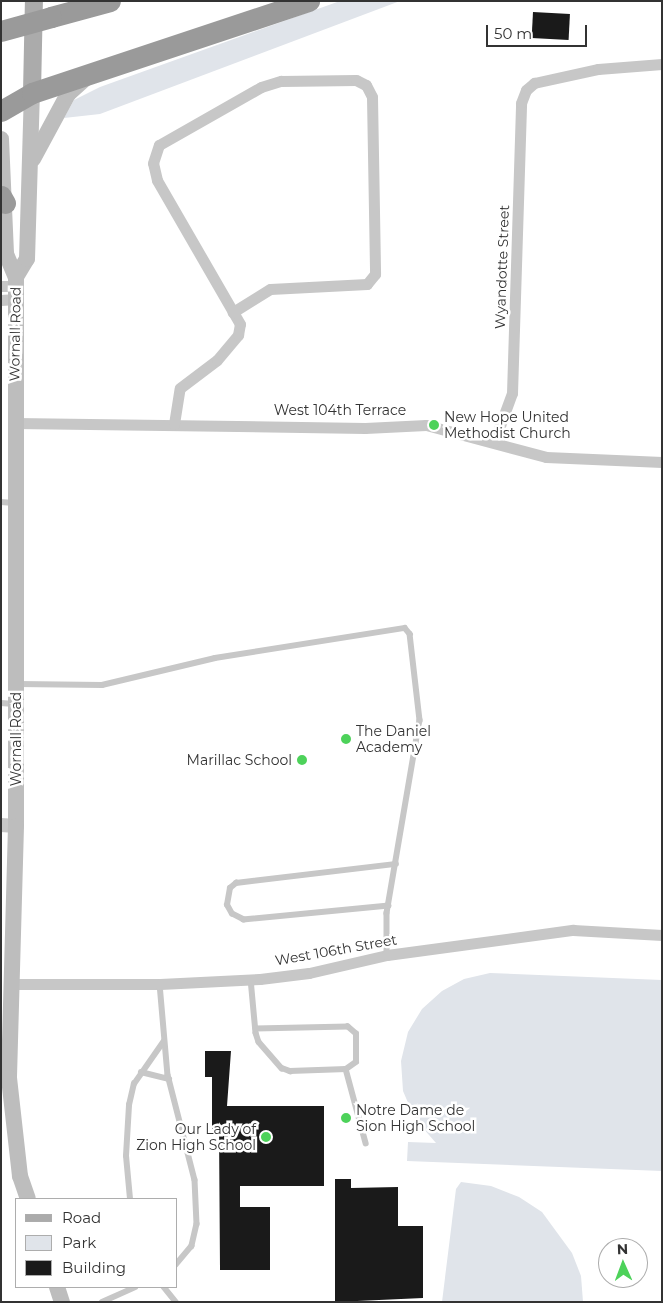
<!DOCTYPE html>
<style>
body{margin:0}
#map{position:relative;width:663px;height:1303px;overflow:hidden;background:#fff;font-family:Montserrat,sans-serif}
div>[style]{position:absolute}
.green>*{inset:0;background:#e0e4ea}
.building>*{inset:0;background:#1a1a1a;transform-origin:0 0}
.service>*{height:5.5px;margin:-2.75px;padding:0 2.75px;transform-origin:2.75px;border-radius:2.75px;background:#c7c7c7}
.minor>*{height:11px;margin:-5.5px;padding:0 5.5px;transform-origin:5.5px;border-radius:5.5px;background:#c7c7c7}
.tertiary>*{height:14px;margin:-7px;padding:0 7px;transform-origin:7px;border-radius:7px;background:#c7c7c7}
.secondary>*{height:16px;margin:-8px;padding:0 8px;transform-origin:8px;border-radius:8px;background:#bdbdbd}
.primary>*{height:18px;margin:-9px;padding:0 9px;transform-origin:9px;border-radius:9px;background:#ababab}
.motorway>*{height:21px;margin:-10.5px;padding:0 10.5px;transform-origin:10.5px;border-radius:10.5px;background:#9a9a9a}
.motorway-bridge>*{height:21px;margin:-10.5px;padding:0 10.5px;transform-origin:10.5px;border-radius:10.5px;background:#9a9a9a}
.dots>*{width:14px;height:14px;translate:-50% -50%;box-sizing:border-box;border:2px solid #fff;border-radius:50%}
span{translate:-50% -50%;white-space:nowrap;text-align:center;line-height:1.15;-webkit-text-stroke:5px #fff;paint-order:stroke}
.street-label{font-size:14px;color:#333}
.poi-label{font-size:14px;color:#333}
.left{translate:0 -50%;text-align:left}
.right{translate:-100% -50%;text-align:right}
.frame{position:absolute;inset:0;border:2px solid #333;pointer-events:none}
.legend{position:absolute;left:15px;top:1198px;width:162px;height:90px;box-sizing:border-box;background:#fff;border:1px solid #adadad;margin:0;padding:6px 9px;list-style:none;font-size:15px;color:#333}
.legend li{display:flex;align-items:center;gap:10px;height:25px}
.legend b{width:25px;border:1px solid #adadad}
.north{position:absolute;left:598px;top:1238px;width:50px;height:50px;box-sizing:border-box;background:#fff;border:1px solid #adadad;border-radius:50%;rotate:358deg;font-size:14px;font-weight:700;line-height:20px;text-align:center;color:#333}
.north::after{content:'';display:block;margin:auto;width:18px;height:22px;background:#4dd25a;clip-path:polygon(50% 0,100% 100%,50% 72%,0 100%)}
.scale{position:absolute;left:486px;top:25px;width:101px;height:22px;box-sizing:border-box;border:2px solid #333;border-top:0;padding-left:6px;font-size:15px;line-height:18px;white-space:nowrap;color:#333;-webkit-text-stroke:4px #fff;paint-order:stroke}
</style>
<div id="map">
<div class="green">
<i style="clip-path:polygon(340px 1px,400px 1px,100px 114px,64px 118px,74px 100px,100px 87px)"></i>
<i style="clip-path:polygon(490px 973px,662px 980px,662px 1171px,407px 1161px,408px 1142px,436px 1143px,415px 1119px,403px 1091px,401px 1061px,408px 1032px,422px 1009px,442px 991px,464px 979px)"></i>
<i style="clip-path:polygon(461px 1182px,491px 1186px,519px 1197px,542px 1212px,572px 1253px,581px 1276px,583px 1302px,442px 1302px,456px 1189px)"></i>
</div>
<div class="building">
<i style="left:533px;top:12px;width:37px;height:26px;rotate:3deg"></i>
<i style="clip-path:polygon(205px 1051px,231px 1051px,227px 1106px,324px 1106px,324px 1186px,240px 1186px,240px 1207px,270px 1207px,270px 1270px,220px 1270px,219px 1129px,212px 1129px,212px 1077px,205px 1077px)"></i>
<i style="clip-path:polygon(335px 1179px,351px 1179px,351px 1188px,398px 1187px,398px 1226px,423px 1226px,423px 1298px,335px 1302px)"></i>
</div>
<div class="service">
<i style="left:1px;top:502px;width:13px;rotate:4deg"></i>
<i style="left:18px;top:684px;width:84px;rotate:0.7deg"></i>
<i style="left:102px;top:685px;width:116px;rotate:-13.4deg"></i>
<i style="left:215px;top:658px;width:192px;rotate:-9deg"></i>
<i style="left:405px;top:628px;width:8px;rotate:50deg"></i>
<i style="left:410px;top:634px;width:87px;rotate:83.4deg"></i>
<i style="left:420px;top:720px;width:196px;rotate:99.7deg"></i>
<i style="left:387px;top:913px;width:42px;rotate:90deg"></i>
<i style="left:1px;top:703px;width:13px;rotate:4deg"></i>
<i style="left:389px;top:906px;width:146px;rotate:174.5deg"></i>
<i style="left:244px;top:920px;width:13px;rotate:-153deg"></i>
<i style="left:232px;top:914px;width:10px;rotate:-119deg"></i>
<i style="left:227px;top:905px;width:17px;rotate:-80deg"></i>
<i style="left:230px;top:888px;width:8px;rotate:-40deg"></i>
<i style="left:236px;top:883px;width:161px;rotate:-6.8deg"></i>
<i style="left:251px;top:979px;width:54px;rotate:84.7deg"></i>
<i style="left:256px;top:1033px;width:9px;rotate:72deg"></i>
<i style="left:259px;top:1042px;width:35px;rotate:49deg"></i>
<i style="left:282px;top:1068px;width:9px;rotate:21deg"></i>
<i style="left:290px;top:1071px;width:56px;rotate:-2deg"></i>
<i style="left:346px;top:1069px;width:12px;rotate:-35deg"></i>
<i style="left:356px;top:1062px;width:28px;rotate:-90deg"></i>
<i style="left:356px;top:1034px;width:11px;rotate:-139deg"></i>
<i style="left:348px;top:1027px;width:92px;rotate:178.8deg"></i>
<i style="left:160px;top:984px;width:91px;rotate:85deg"></i>
<i style="left:168px;top:1075px;width:108px;rotate:75.6deg"></i>
<i style="left:195px;top:1180px;width:44px;rotate:87.4deg"></i>
<i style="left:197px;top:1224px;width:23px;rotate:103deg"></i>
<i style="left:192px;top:1246px;width:25px;rotate:130deg"></i>
<i style="left:346px;top:1069px;width:77px;rotate:74.9deg"></i>
<i style="left:141px;top:1072px;width:29px;rotate:14deg"></i>
<i style="left:130px;top:1199px;width:43px;rotate:-95.3deg"></i>
<i style="left:126px;top:1156px;width:51px;rotate:-86.6deg"></i>
<i style="left:129px;top:1105px;width:22px;rotate:-77deg"></i>
<i style="left:134px;top:1084px;width:52px;rotate:-55.1deg"></i>
<i style="left:164px;top:1287px;width:19px;rotate:51deg"></i>
<i style="left:102px;top:1302px;width:36px;rotate:-24deg"></i>
</div>
<div class="minor">
<i style="left:1px;top:286px;width:15px"></i>
<i style="left:1px;top:300px;width:15px;rotate:-4deg"></i>
<i style="left:15px;top:423px;width:350px;rotate:0.8deg"></i>
<i style="left:365px;top:428px;width:61px;rotate:-2.8deg"></i>
<i style="left:426px;top:425px;width:124px;rotate:14.9deg"></i>
<i style="left:546px;top:457px;width:116px;rotate:2.5deg"></i>
<i style="left:174px;top:424px;width:36px;rotate:-81deg"></i>
<i style="left:180px;top:388px;width:46px;rotate:-37.1deg"></i>
<i style="left:217px;top:360px;width:33px;rotate:-50deg"></i>
<i style="left:238px;top:335px;width:11px;rotate:-80deg"></i>
<i style="left:240px;top:324px;width:166px;rotate:-120deg"></i>
<i style="left:157px;top:180px;width:17px;rotate:-103deg"></i>
<i style="left:153px;top:163px;width:19px;rotate:-72deg"></i>
<i style="left:159px;top:145px;width:117px;rotate:-29.6deg"></i>
<i style="left:261px;top:87px;width:21px;rotate:-17deg"></i>
<i style="left:281px;top:81px;width:75px;rotate:-0.8deg"></i>
<i style="left:356px;top:80px;width:11px;rotate:27deg"></i>
<i style="left:366px;top:85px;width:13px;rotate:63deg"></i>
<i style="left:372px;top:97px;width:177px;rotate:89deg"></i>
<i style="left:375px;top:274px;width:13px;rotate:129deg"></i>
<i style="left:367px;top:284px;width:97px;rotate:177deg"></i>
<i style="left:270px;top:289px;width:44px;rotate:148.1deg"></i>
<i style="left:494px;top:442px;width:52px;rotate:-69.8deg"></i>
<i style="left:512px;top:393px;width:290px;rotate:-88.2deg"></i>
<i style="left:521px;top:103px;width:14px;rotate:-69deg"></i>
<i style="left:526px;top:90px;width:11px;rotate:-41deg"></i>
<i style="left:534px;top:83px;width:66px;rotate:-12.3deg"></i>
<i style="left:598px;top:69px;width:64px;rotate:-4.5deg"></i>
<i style="left:14px;top:984px;width:146px"></i>
<i style="left:160px;top:984px;width:100px;rotate:-2.9deg"></i>
<i style="left:260px;top:979px;width:49px;rotate:-7deg"></i>
<i style="left:309px;top:973px;width:80px;rotate:-13deg"></i>
<i style="left:387px;top:955px;width:188px;rotate:-7.7deg"></i>
<i style="left:573px;top:930px;width:89px;rotate:3.2deg"></i>
</div>
<div class="tertiary">
<i style="left:1px;top:825px;width:15px;rotate:4deg"></i>
</div>
<div class="secondary">
<i style="left:1px;top:139px;width:115px;rotate:87.5deg"></i>
<i style="left:6px;top:254px;width:25px;rotate:67deg"></i>
<i style="left:16px;top:277px;width:549px;rotate:90deg"></i>
<i style="left:16px;top:826px;width:252px;rotate:91.6deg"></i>
<i style="left:9px;top:1078px;width:99px;rotate:83.6deg"></i>
<i style="left:20px;top:1176px;width:24px;rotate:71deg"></i>
<i style="left:33px;top:159px;width:74px;rotate:-61.7deg"></i>
<i style="left:68px;top:94px;width:27px;rotate:-42deg"></i>
<i style="left:16px;top:277px;width:21px;rotate:-59deg"></i>
<i style="left:27px;top:259px;width:166px;rotate:-88.3deg"></i>
<i style="left:57px;top:1287px;width:16px;rotate:72deg"></i>
</div>
<div class="primary">
<i style="left:32px;top:93px;width:92px;rotate:-88.8deg"></i>
</div>
<div class="motorway">
<i style="left:51px;top:17px;width:61px;rotate:-15.2deg"></i>
<i style="left:1px;top:111px;width:36px;rotate:-30deg"></i>
<i style="left:32px;top:93px;width:292px;rotate:-18.4deg"></i>
<i style="left:1px;top:196px;width:8px;rotate:60deg"></i>
</div>
<div class="motorway-bridge">
<i style="left:1px;top:31px;width:52px;rotate:-15.6deg"></i>
</div>
<div class="dots">
<i style="left:434px;top:425px;background:#4dd25a"></i>
<i style="left:346px;top:739px;background:#4dd25a"></i>
<i style="left:302px;top:760px;background:#4dd25a"></i>
<i style="left:346px;top:1118px;background:#4dd25a"></i>
<i style="left:266px;top:1137px;background:#4dd25a"></i>
</div>
<div class="street-label">
<span style="left:502px;top:267px;rotate:-88deg">Wyandotte Street</span>
<span style="left:15px;top:334px;rotate:-89deg">Wornall Road</span>
<span style="left:340px;top:410px">West 104th Terrace</span>
<span style="left:16px;top:739px;rotate:-90deg">Wornall Road</span>
<span style="left:336px;top:950px;rotate:-10deg">West 106th Street</span>
</div>
<div class="poi-label">
<span class="left" style="left:444px;top:425px">New Hope United<br>Methodist Church</span>
<span class="left" style="left:356px;top:739px">The Daniel<br>Academy</span>
<span class="right" style="left:292px;top:760px">Marillac School</span>
<span class="left" style="left:356px;top:1118px">Notre Dame de<br>Sion High School</span>
<span class="right" style="left:256px;top:1137px">Our Lady of<br>Zion High School</span>
</div>
<div class="frame"></div>
<ul class="legend">
<li><b style="height:6px;background:#ababab"></b>Road</li>
<li><b style="height:14px;background:#e0e4ea"></b>Park</li>
<li><b style="height:14px;background:#1a1a1a"></b>Building</li>
</ul>
<div class="north">N</div>
<div class="scale">50 m</div>
</div>
